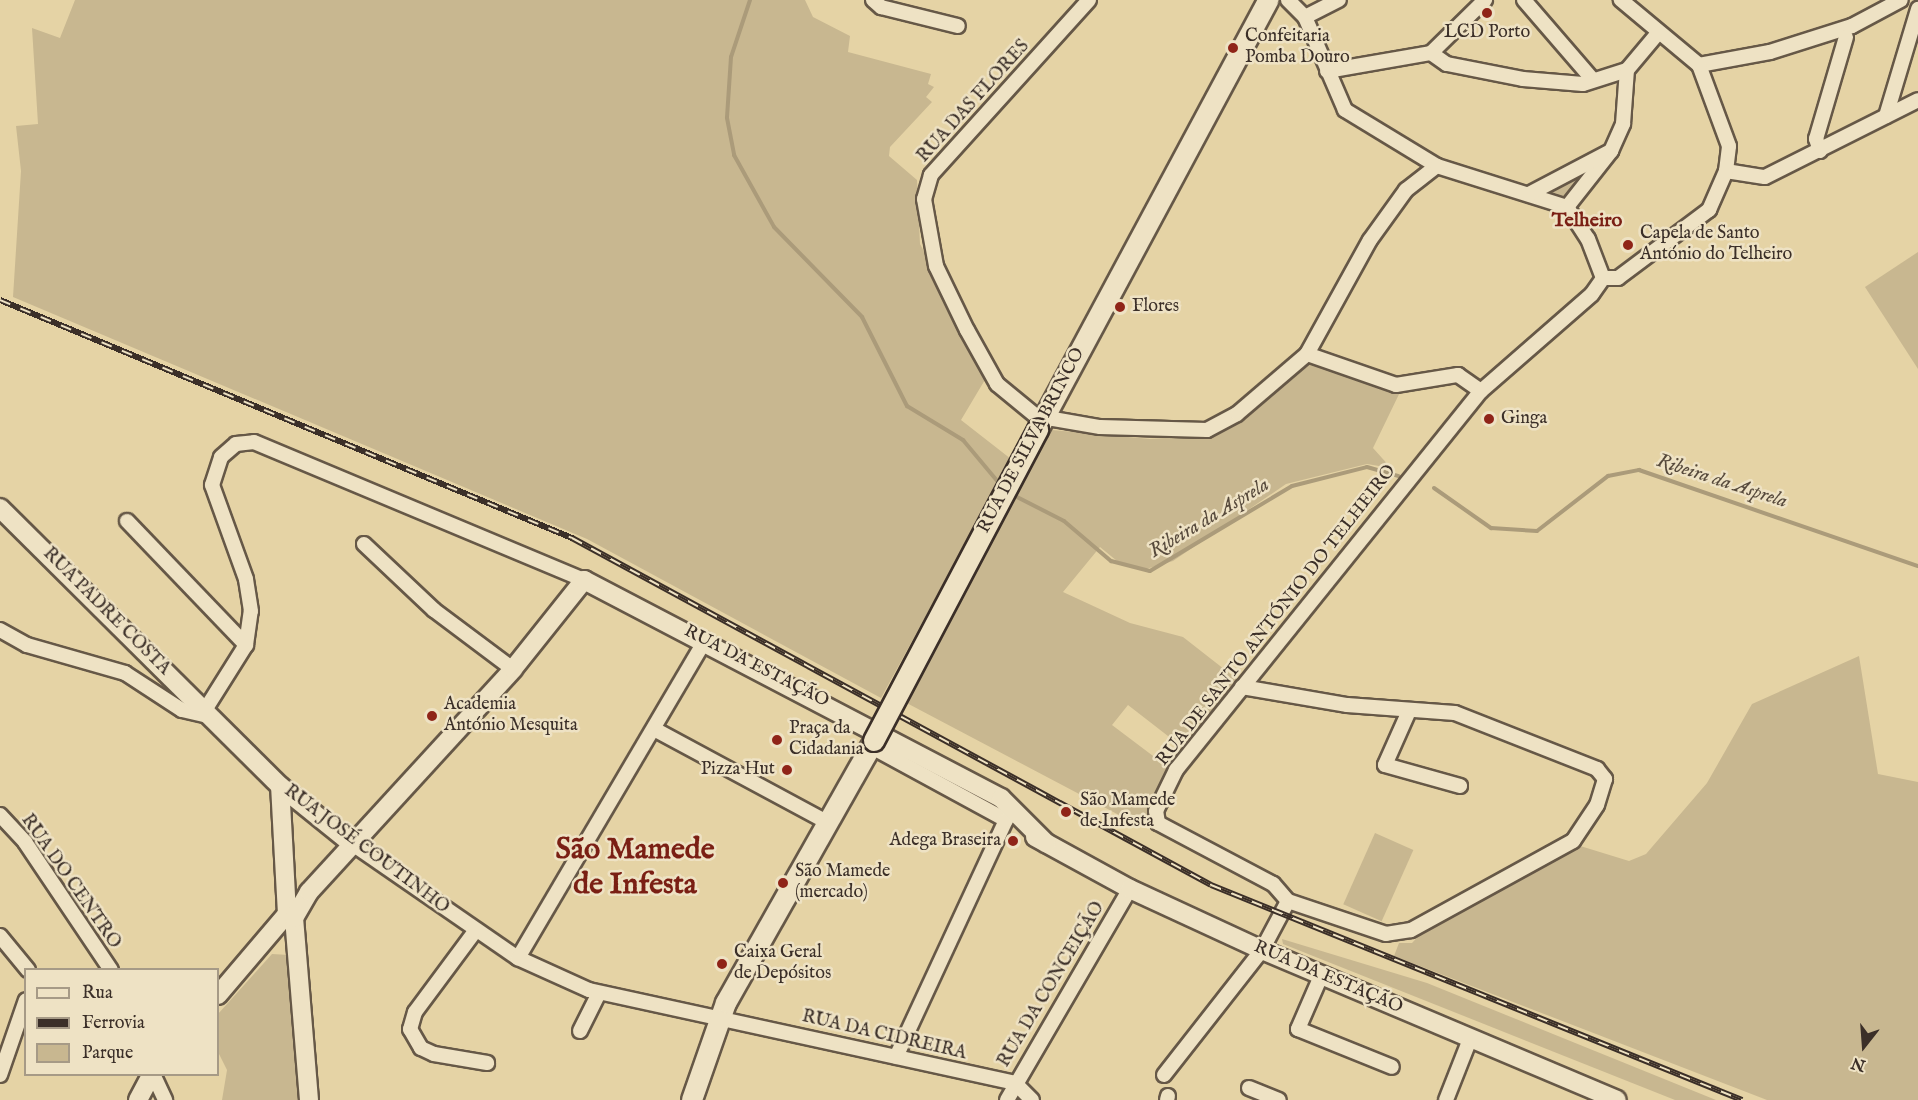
<!DOCTYPE html>
<meta charset="utf-8">
<style>
body{margin:0}
#map{position:relative;width:1918px;height:1100px;overflow:hidden;background:#e5d3a5;font-family:"IM FELL English",serif}
div>[style]{position:absolute}
.green>*{inset:0;background:#c8b790;transform-origin:0 0}
.stream>*{height:4px;margin:-2px;padding:0 2px;transform-origin:2px;border-radius:2px;background:#ab9b7a}
.roads{filter:drop-shadow(2px 0 #665847) drop-shadow(-2px 0 #665847) drop-shadow(0 2px #665847) drop-shadow(0 -2px #665847)}
.minor>*{height:14px;margin:-7px;padding:0 7px;transform-origin:7px;border-radius:7px;background:#eee2c4}
.tertiary>*{height:18px;margin:-9px;padding:0 9px;transform-origin:9px;border-radius:9px;background:#eee2c4}
.secondary>*{height:20px;margin:-10px;padding:0 10px;transform-origin:10px;border-radius:10px;background:#eee2c4}
.rail>*{height:6px;margin-top:-3px;transform-origin:0;background:repeating-linear-gradient(90deg,#eee2c4 0 11px,#3b2f28 0 22px);box-sizing:border-box;border-block:2px solid #3b2f28}
.bridges{filter:drop-shadow(2px 0 #3b2f28) drop-shadow(-2px 0 #3b2f28) drop-shadow(0 2px #3b2f28) drop-shadow(0 -2px #3b2f28)}
.secondary-bridge>*{height:20px;margin:-10px;padding:0 10px;transform-origin:10px;border-radius:10px;background:#eee2c4}
.dots>*{width:16px;height:16px;translate:-50% -50%;box-sizing:border-box;border:3px solid #eee2c4;border-radius:50%}
span{translate:-50% -50%;white-space:nowrap;text-align:center;line-height:1.15;-webkit-text-stroke:5px #eee2c4;paint-order:stroke}
.poi-label{font-size:18px;color:#3b2f28}
.left{translate:0 -50%;text-align:left}
.right{translate:-100% -50%;text-align:right}
.street-label{font-size:18px;color:#3b2f28}
.neighbourhood-label{font-size:20px;color:#7a1f14;font-weight:700}
.water-label{font-size:20px;color:#574a3c;font-style:italic}
.town-label{font-size:30px;color:#7a1f14;font-weight:700}
.legend{position:absolute;left:24px;top:968px;width:195px;height:108px;box-sizing:border-box;background:#eee2c4;border:2px solid #a69a86;margin:0;padding:8px 10px;list-style:none;font-size:18px;color:#3b2f28}
.legend li{display:flex;align-items:center;gap:12px;height:30px}
.legend b{width:30px;border:2px solid #a69a86}
.north{position:absolute;left:1834px;top:1016px;width:60px;height:60px;-webkit-text-stroke:4px #eee2c4;paint-order:stroke;rotate:197deg;font-size:16px;font-weight:700;line-height:24px;text-align:center;color:#3b2f28}
.north::after{content:'';display:block;margin:auto;width:21px;height:27px;background:#3b2f28;clip-path:polygon(50% 0,100% 100%,50% 72%,0 100%)}
</style>
<div id="map">
<div class="green">
<i style="clip-path:polygon(75px 0,805px 0,813px 17px,850px 36px,848px 52px,931px 74px,928px 84px,934px 87px,926px 97px,932px 102px,890px 147px,889px 156px,917px 180px,920px 244px,989px 373px,961px 420px,1011px 459px,881px 698px,587px 539px,13px 297px,21px 171px,16px 126px,38px 124px,32px 28px,60px 38px)"></i>
<i style="clip-path:polygon(1579px 175px,1584px 177px,1570px 197px,1546px 194px)"></i>
<i style="clip-path:polygon(1918px 252px,1918px 369px,1865px 287px)"></i>
<i style="clip-path:polygon(1307px 359px,1402px 388px,1373px 448px,1391px 468px,1367px 464px,1286px 484px,1173px 561px,1146px 569px,1117px 561px,1100px 547px,1063px 592px,1130px 623px,1183px 637px,1238px 680px,1186px 750px,1128px 705px,1112px 725px,1169px 768px,1145px 822px,1136px 824px,901px 700px,1052px 430px,1150px 439px,1210px 435px)"></i>
<i style="clip-path:polygon(1859px 656px,1878px 774px,1918px 782px,1918px 1100px,1767px 1100px,1394px 956px,1399px 943px,1412px 943px,1426px 928px,1577px 845px,1629px 861px,1646px 854px,1707px 783px,1752px 704px)"></i>
<i style="left:1375px;top:833px;width:42px;height:78px;rotate:24deg"></i>
<i style="clip-path:polygon(1282px 939px,1427px 983px,1716px 1100px,1675px 1100px,1283px 944px)"></i>
<i style="clip-path:polygon(272px 954px,289px 955px,304px 1100px,222px 1100px,227px 1070px,218px 1052px,218px 1014px)"></i>
</div>
<div class="stream">
<i style="left:750px;top:0;width:60px;rotate:108.4deg"></i>
<i style="left:731px;top:57px;width:61px;rotate:93.8deg"></i>
<i style="left:727px;top:118px;width:38px;rotate:79deg"></i>
<i style="left:734px;top:155px;width:82px;rotate:60.9deg"></i>
<i style="left:774px;top:227px;width:126px;rotate:45.6deg"></i>
<i style="left:862px;top:317px;width:100px;rotate:63.2deg"></i>
<i style="left:907px;top:406px;width:66px;rotate:31.3deg"></i>
<i style="left:963px;top:440px;width:56px;rotate:50.1deg"></i>
<i style="left:1434px;top:488px;width:70px;rotate:35.1deg"></i>
<i style="left:1491px;top:528px;width:46px;rotate:3.7deg"></i>
<i style="left:1537px;top:531px;width:90px;rotate:-37.8deg"></i>
<i style="left:1608px;top:476px;width:32px;rotate:-11deg"></i>
<i style="left:1639px;top:470px;width:295px;rotate:19deg"></i>
<i style="left:1015px;top:496px;width:55px;rotate:27deg"></i>
<i style="left:1064px;top:521px;width:62px;rotate:40.4deg"></i>
<i style="left:1111px;top:561px;width:40px;rotate:14.4deg"></i>
<i style="left:1150px;top:571px;width:165px;rotate:-30.9deg"></i>
<i style="left:1292px;top:486px;width:77px;rotate:-14.2deg"></i>
<i style="left:1367px;top:467px;width:33px;rotate:16deg"></i>
</div>
<div class="roads">
<div class="minor">
<i style="left:873px;top:0;width:11px;rotate:41deg"></i>
<i style="left:881px;top:7px;width:79px;rotate:13.9deg"></i>
<i style="left:1089px;top:0;width:236px;rotate:132.1deg"></i>
<i style="left:931px;top:175px;width:25px;rotate:106deg"></i>
<i style="left:924px;top:199px;width:68px;rotate:79.8deg"></i>
<i style="left:936px;top:266px;width:71px;rotate:64.2deg"></i>
<i style="left:967px;top:330px;width:62px;rotate:60.9deg"></i>
<i style="left:997px;top:384px;width:50px;rotate:39.4deg"></i>
<i style="left:1036px;top:416px;width:65px;rotate:9.8deg"></i>
<i style="left:1100px;top:427px;width:107px;rotate:1.6deg"></i>
<i style="left:1207px;top:430px;width:34px;rotate:-28deg"></i>
<i style="left:1237px;top:414px;width:92px;rotate:-40.6deg"></i>
<i style="left:1307px;top:354px;width:130px;rotate:-61.1deg"></i>
<i style="left:1370px;top:240px;width:62px;rotate:-54.2deg"></i>
<i style="left:1406px;top:190px;width:39px;rotate:-38deg"></i>
<i style="left:1288px;top:0;width:24px;rotate:45deg"></i>
<i style="left:1305px;top:17px;width:101px;rotate:66.7deg"></i>
<i style="left:1345px;top:110px;width:108px;rotate:31.3deg"></i>
<i style="left:1437px;top:166px;width:136px;rotate:17.5deg"></i>
<i style="left:1567px;top:207px;width:71px;rotate:-51.8deg"></i>
<i style="left:1524px;top:0;width:106px;rotate:49.2deg"></i>
<i style="left:1305px;top:17px;width:38px;rotate:-27deg"></i>
<i style="left:1431px;top:53px;width:76px;rotate:-44.5deg"></i>
<i style="left:1699px;top:65px;width:72px;rotate:-10.4deg"></i>
<i style="left:1770px;top:52px;width:86px;rotate:-17.6deg"></i>
<i style="left:1852px;top:26px;width:55px;rotate:-28deg"></i>
<i style="left:1327px;top:71px;width:106px;rotate:-9.8deg"></i>
<i style="left:1431px;top:53px;width:19px;rotate:35deg"></i>
<i style="left:1447px;top:64px;width:77px;rotate:11.2deg"></i>
<i style="left:1523px;top:79px;width:60px;rotate:4.8deg"></i>
<i style="left:1583px;top:84px;width:46px;rotate:-17.7deg"></i>
<i style="left:1886px;top:116px;width:112px;rotate:-73.3deg"></i>
<i style="left:1820px;top:151px;width:13px;rotate:-108deg"></i>
<i style="left:1816px;top:139px;width:106px;rotate:-73.6deg"></i>
<i style="left:1726px;top:171px;width:39px;rotate:9deg"></i>
<i style="left:1765px;top:177px;width:171px;rotate:-26.7deg"></i>
<i style="left:1529px;top:194px;width:93px;rotate:-27.7deg"></i>
<i style="left:1611px;top:151px;width:30px;rotate:-66deg"></i>
<i style="left:1623px;top:124px;width:54px;rotate:-85.8deg"></i>
<i style="left:1627px;top:70px;width:48px;rotate:-50deg"></i>
<i style="left:1567px;top:207px;width:38px;rotate:57deg"></i>
<i style="left:1588px;top:239px;width:42px;rotate:69deg"></i>
<i style="left:1603px;top:278px;width:15px"></i>
<i style="left:1618px;top:278px;width:114px;rotate:-36.8deg"></i>
<i style="left:1709px;top:210px;width:43px;rotate:-66.4deg"></i>
<i style="left:1726px;top:171px;width:25px;rotate:-83deg"></i>
<i style="left:1729px;top:146px;width:86px;rotate:-110.3deg"></i>
<i style="left:1699px;top:65px;width:102px;rotate:-140.2deg"></i>
<i style="left:1307px;top:354px;width:94px;rotate:19.2deg"></i>
<i style="left:1396px;top:385px;width:63px;rotate:-9.2deg"></i>
<i style="left:1458px;top:375px;width:28px;rotate:35deg"></i>
<i style="left:127px;top:521px;width:172px;rotate:46.2deg"></i>
<i style="left:364px;top:544px;width:96px;rotate:43.3deg"></i>
<i style="left:434px;top:610px;width:99px;rotate:36.8deg"></i>
<i style="left:0;top:630px;width:31px;rotate:29deg"></i>
<i style="left:27px;top:645px;width:102px;rotate:15.9deg"></i>
<i style="left:125px;top:673px;width:68px;rotate:33deg"></i>
<i style="left:182px;top:710px;width:31px;rotate:13deg"></i>
<i style="left:1242px;top:687px;width:107px;rotate:9.7deg"></i>
<i style="left:1347px;top:705px;width:108px;rotate:4.2deg"></i>
<i style="left:1455px;top:713px;width:153px;rotate:21.5deg"></i>
<i style="left:1597px;top:769px;width:13px;rotate:51deg"></i>
<i style="left:1605px;top:779px;width:27px;rotate:107deg"></i>
<i style="left:1597px;top:805px;width:43px;rotate:123.7deg"></i>
<i style="left:1573px;top:841px;width:185px;rotate:151.2deg"></i>
<i style="left:1411px;top:930px;width:25px;rotate:171deg"></i>
<i style="left:1386px;top:934px;width:103px;rotate:-161.4deg"></i>
<i style="left:205px;top:710px;width:77px;rotate:-57.8deg"></i>
<i style="left:246px;top:645px;width:34px;rotate:-82deg"></i>
<i style="left:251px;top:611px;width:32px;rotate:-99deg"></i>
<i style="left:246px;top:579px;width:100px;rotate:-109.9deg"></i>
<i style="left:212px;top:485px;width:29px;rotate:-72deg"></i>
<i style="left:221px;top:457px;width:20px;rotate:-41deg"></i>
<i style="left:236px;top:444px;width:18px;rotate:-6deg"></i>
<i style="left:254px;top:442px;width:358px;rotate:22.7deg"></i>
<i style="left:1409px;top:711px;width:59px;rotate:114deg"></i>
<i style="left:1385px;top:765px;width:78px;rotate:15.6deg"></i>
<i style="left:654px;top:729px;width:196px;rotate:28.3deg"></i>
<i style="left:870px;top:746px;width:155px;rotate:28.6deg"></i>
<i style="left:1006px;top:820px;width:261px;rotate:114.9deg"></i>
<i style="left:0;top:815px;width:37px;rotate:47deg"></i>
<i style="left:25px;top:842px;width:154px;rotate:56.1deg"></i>
<i style="left:351px;top:843px;width:203px;rotate:34.6deg"></i>
<i style="left:518px;top:958px;width:78px;rotate:24.3deg"></i>
<i style="left:589px;top:990px;width:436px;rotate:12.3deg"></i>
<i style="left:1015px;top:1083px;width:24px;rotate:45deg"></i>
<i style="left:476px;top:930px;width:102px;rotate:126.6deg"></i>
<i style="left:415px;top:1012px;width:18px;rotate:106deg"></i>
<i style="left:410px;top:1029px;width:22px;rotate:60deg"></i>
<i style="left:421px;top:1048px;width:14px;rotate:25deg"></i>
<i style="left:434px;top:1054px;width:54px;rotate:9.6deg"></i>
<i style="left:0;top:936px;width:44px;rotate:50.5deg"></i>
<i style="left:518px;top:958px;width:369px;rotate:-59.5deg"></i>
<i style="left:1321px;top:976px;width:58px;rotate:113.5deg"></i>
<i style="left:1298px;top:1029px;width:101px;rotate:22deg"></i>
<i style="left:580px;top:1031px;width:42px;rotate:-63.4deg"></i>
<i style="left:153px;top:1074px;width:29px;rotate:65deg"></i>
<i style="left:0;top:1075px;width:79px;rotate:-70.9deg"></i>
<i style="left:1164px;top:1075px;width:159px;rotate:-51.9deg"></i>
<i style="left:1262px;top:950px;width:55px;rotate:-62deg"></i>
<i style="left:1288px;top:901px;width:23px;rotate:-131deg"></i>
<i style="left:1273px;top:884px;width:130px;rotate:-152.1deg"></i>
<i style="left:1158px;top:823px;width:12px;rotate:-99deg"></i>
<i style="left:1156px;top:811px;width:46px;rotate:-64deg"></i>
<i style="left:1176px;top:770px;width:486px;rotate:-51.2deg"></i>
<i style="left:1481px;top:391px;width:147px;rotate:-41.1deg"></i>
<i style="left:1592px;top:294px;width:19px;rotate:-55deg"></i>
<i style="left:1249px;top:1088px;width:32px;rotate:22deg"></i>
<i style="left:1007px;top:1100px;width:244px;rotate:-59.8deg"></i>
<i style="left:1167px;top:1100px;width:4px;rotate:-76deg"></i>
<i style="left:1446px;top:1100px;width:66px;rotate:-68.5deg"></i>
</div>
<div class="tertiary">
<i style="left:0;top:508px;width:395px;rotate:44.8deg"></i>
<i style="left:280px;top:786px;width:91px;rotate:38.8deg"></i>
<i style="left:1035px;top:837px;width:108px;rotate:28.7deg"></i>
<i style="left:1130px;top:889px;width:145px;rotate:24.8deg"></i>
<i style="left:1262px;top:950px;width:385px;rotate:22.9deg"></i>
<i style="left:218px;top:995px;width:106px;rotate:-49.6deg"></i>
<i style="left:287px;top:914px;width:128px;rotate:-93.1deg"></i>
<i style="left:138px;top:1100px;width:30px;rotate:-62deg"></i>
<i style="left:309px;top:1100px;width:183px;rotate:-94.7deg"></i>
<i style="left:294px;top:918px;width:30px;rotate:-60deg"></i>
<i style="left:309px;top:892px;width:302px;rotate:-47.5deg"></i>
<i style="left:513px;top:669px;width:114px;rotate:-51.4deg"></i>
<i style="left:584px;top:580px;width:471px;rotate:27.6deg"></i>
<i style="left:1001px;top:798px;width:64px;rotate:45deg"></i>
</div>
<div class="secondary">
<i style="left:1038px;top:430px;width:488px;rotate:-61.8deg"></i>
<i style="left:692px;top:1100px;width:103px;rotate:-70.7deg"></i>
<i style="left:726px;top:1003px;width:301px;rotate:-60.5deg"></i>
</div>
</div>
<div class="rail">
<i style="left:0;top:300px;width:620px;rotate:22.59deg"></i>
<i style="left:572px;top:538px;width:727px;rotate:28.5deg"></i>
<i style="left:1211px;top:885px;width:573px;rotate:22.04deg"></i>
</div>
<div class="bridges">
<div class="secondary-bridge">
<i style="left:874px;top:741px;width:352px;rotate:-62.2deg"></i>
</div>
</div>
<div class="dots">
<i style="left:1487px;top:13px;background:#8f2418"></i>
<i style="left:1233px;top:48px;background:#8f2418"></i>
<i style="left:1628px;top:245px;background:#8f2418"></i>
<i style="left:1120px;top:307px;background:#8f2418"></i>
<i style="left:1489px;top:419px;background:#8f2418"></i>
<i style="left:432px;top:716px;background:#8f2418"></i>
<i style="left:777px;top:740px;background:#8f2418"></i>
<i style="left:787px;top:770px;background:#8f2418"></i>
<i style="left:1066px;top:812px;background:#8f2418"></i>
<i style="left:1013px;top:841px;background:#8f2418"></i>
<i style="left:783px;top:883px;background:#8f2418"></i>
<i style="left:722px;top:964px;background:#8f2418"></i>
</div>
<div class="poi-label">
<span style="left:1487px;top:33px">LCD Porto</span>
<span class="left" style="left:1245px;top:48px">Confeitaria<br>Pomba Douro</span>
<span class="left" style="left:1640px;top:245px">Capela de Santo<br>António do Telheiro</span>
<span class="left" style="left:1132px;top:307px">Flores</span>
<span class="left" style="left:1501px;top:419px">Ginga</span>
<span class="left" style="left:444px;top:716px">Academia<br>António Mesquita</span>
<span class="left" style="left:789px;top:740px">Praça da<br>Cidadania</span>
<span class="right" style="left:775px;top:770px">Pizza Hut</span>
<span class="left" style="left:1080px;top:812px">São Mamede<br>de Infesta</span>
<span class="right" style="left:1001px;top:841px">Adega Braseira</span>
<span class="left" style="left:795px;top:883px">São Mamede<br>(mercado)</span>
<span class="left" style="left:734px;top:964px">Caixa Geral<br>de Depósitos</span>
</div>
<div class="street-label">
<span style="left:974px;top:102px;rotate:-48deg">RUA DAS FLORES</span>
<span style="left:1032px;top:441px;rotate:-62deg">RUA DE SILVA BRINCO</span>
<span style="left:106px;top:612px;rotate:45deg">RUA PADRE COSTA</span>
<span style="left:1277px;top:616px;rotate:-52deg">RUA DE SANTO ANTÓNIO DO TELHEIRO</span>
<span style="left:756px;top:667px;rotate:27deg">RUA DA ESTAÇÃO</span>
<span style="left:366px;top:850px;rotate:37deg">RUA JOSÉ COUTINHO</span>
<span style="left:70px;top:882px;rotate:55deg">RUA DO CENTRO</span>
<span style="left:1328px;top:978px;rotate:23deg">RUA DA ESTAÇÃO</span>
<span style="left:1052px;top:985px;rotate:-59deg">RUA DA CONCEIÇÃO</span>
<span style="left:884px;top:1036px;rotate:13deg">RUA DA CIDREIRA</span>
</div>
<div class="neighbourhood-label">
<span style="left:1587px;top:220px">Telheiro</span>
</div>
<div class="water-label">
<span style="left:1722px;top:481px;rotate:18deg">Ribeira da Asprela</span>
<span style="left:1209px;top:518px;rotate:-31deg">Ribeira da Asprela</span>
</div>
<div class="town-label">
<span style="left:635px;top:867px">São Mamede<br>de Infesta</span>
</div>
<ul class="legend">
<li><b style="height:8px;background:#eee2c4"></b>Rua</li>
<li><b style="height:8px;background:#3b2f28"></b>Ferrovia</li>
<li><b style="height:16px;background:#c8b790"></b>Parque</li>
</ul>
<div class="north">N</div>
</div>
